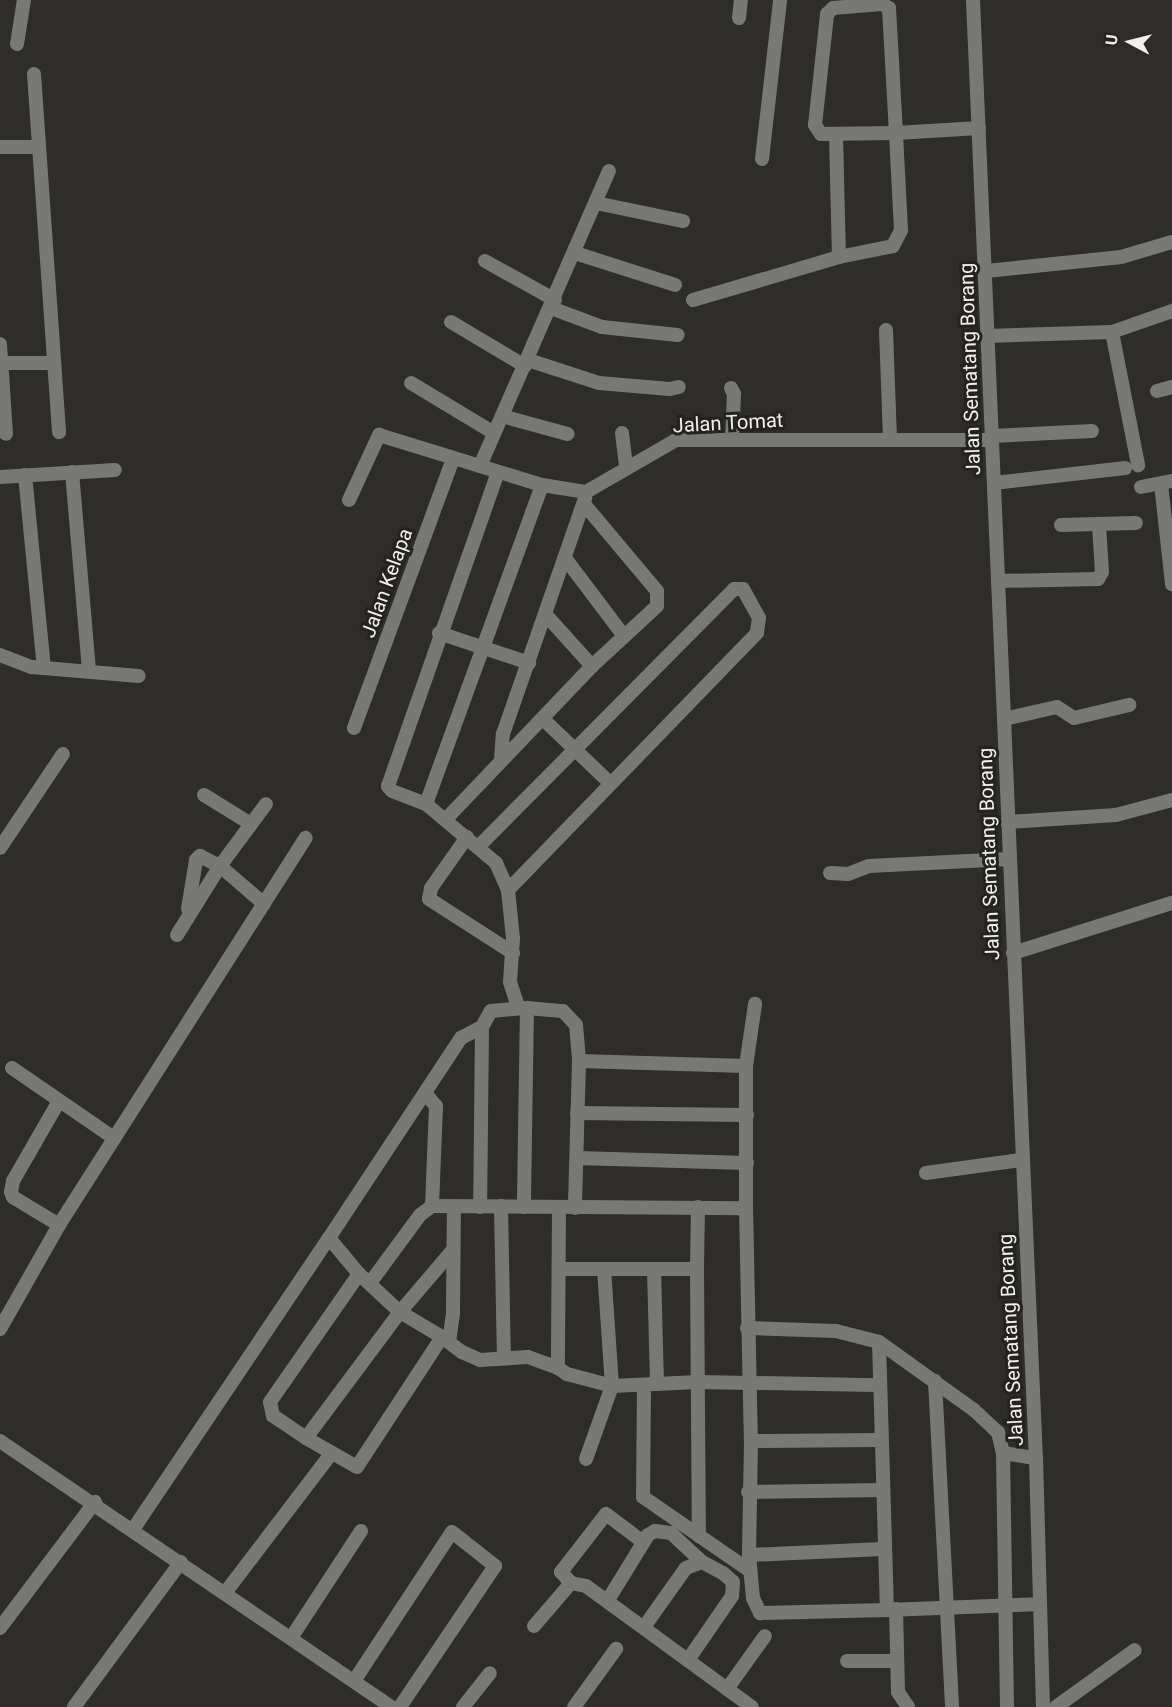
<!DOCTYPE html>
<style>
body{margin:0}
#map{position:relative;width:1172px;height:1707px;overflow:hidden;background:#2f2d29;font-family:Roboto,sans-serif}
div>[style]{position:absolute}
.minor>*{height:14px;margin:-7px;padding:0 7px;transform-origin:7px;border-radius:7px;background:#787875}
span{translate:-50% -50%;white-space:nowrap;text-align:center;line-height:1.15;-webkit-text-stroke:6px #25231f;paint-order:stroke}
.street-label{font-size:20px;color:#f1f0ed}
.north{position:absolute;left:1100px;top:12px;width:60px;height:60px;-webkit-text-stroke:4px #25231f;paint-order:stroke;rotate:277deg;font-size:16px;font-weight:700;line-height:24px;text-align:center;color:#f1f0ed}
.north::after{content:'';display:block;margin:auto;width:21px;height:27px;background:#f1f0ed;clip-path:polygon(50% 0,100% 100%,50% 72%,0 100%)}
</style>
<div id="map">
<div class="minor">
<i style="left:973px;top:0;width:1459px;rotate:87.53deg"></i>
<i style="left:1036px;top:1458px;width:249px;rotate:88.4deg"></i>
<i style="left:882px;top:4px;width:8px;rotate:30deg"></i>
<i style="left:889px;top:8px;width:125px;rotate:86.8deg"></i>
<i style="left:896px;top:133px;width:75px;rotate:179.2deg"></i>
<i style="left:821px;top:134px;width:11px;rotate:-124deg"></i>
<i style="left:815px;top:125px;width:112px;rotate:-83.8deg"></i>
<i style="left:827px;top:14px;width:8px;rotate:-45deg"></i>
<i style="left:833px;top:8px;width:49px;rotate:-4.7deg"></i>
<i style="left:739px;top:18px;width:18px;rotate:-84deg"></i>
<i style="left:17px;top:44px;width:45px;rotate:-81deg"></i>
<i style="left:34px;top:74px;width:359px;rotate:86deg"></i>
<i style="left:836px;top:135px;width:122px;rotate:88.6deg"></i>
<i style="left:0;top:147px;width:39px"></i>
<i style="left:762px;top:159px;width:160px;rotate:-83.5deg"></i>
<i style="left:596px;top:203px;width:89px;rotate:11.7deg"></i>
<i style="left:575px;top:253px;width:105px;rotate:17.7deg"></i>
<i style="left:485px;top:261px;width:80px;rotate:29.1deg"></i>
<i style="left:986px;top:271px;width:136px;rotate:-5.9deg"></i>
<i style="left:1121px;top:257px;width:53px;rotate:-16.4deg"></i>
<i style="left:693px;top:300px;width:152px;rotate:-16.4deg"></i>
<i style="left:839px;top:257px;width:55px;rotate:-11.5deg"></i>
<i style="left:893px;top:246px;width:18px;rotate:-63deg"></i>
<i style="left:901px;top:230px;width:97px;rotate:-93deg"></i>
<i style="left:896px;top:133px;width:83px;rotate:-3.4deg"></i>
<i style="left:551px;top:308px;width:54px;rotate:20.4deg"></i>
<i style="left:602px;top:327px;width:76px;rotate:6deg"></i>
<i style="left:451px;top:322px;width:86px;rotate:30.7deg"></i>
<i style="left:886px;top:330px;width:110px;rotate:87.9deg"></i>
<i style="left:1112px;top:332px;width:136px;rotate:78.9deg"></i>
<i style="left:986px;top:336px;width:126px;rotate:-1.8deg"></i>
<i style="left:1112px;top:332px;width:64px;rotate:-19.3deg"></i>
<i style="left:0;top:344px;width:90px;rotate:86.2deg"></i>
<i style="left:528px;top:360px;width:75px;rotate:17.9deg"></i>
<i style="left:599px;top:383px;width:71px;rotate:4.8deg"></i>
<i style="left:670px;top:389px;width:9px;rotate:-13deg"></i>
<i style="left:0;top:363px;width:53px"></i>
<i style="left:411px;top:383px;width:97px;rotate:31.1deg"></i>
<i style="left:731px;top:388px;width:7px;rotate:63deg"></i>
<i style="left:734px;top:394px;width:45px;rotate:92.5deg"></i>
<i style="left:1157px;top:391px;width:16px;rotate:-15deg"></i>
<i style="left:502px;top:416px;width:68px;rotate:15.3deg"></i>
<i style="left:622px;top:433px;width:34px;rotate:83deg"></i>
<i style="left:992px;top:436px;width:100px;rotate:-2.9deg"></i>
<i style="left:480px;top:466px;width:322px;rotate:-66.4deg"></i>
<i style="left:72px;top:472px;width:200px;rotate:85.1deg"></i>
<i style="left:498px;top:472px;width:333px;rotate:109.3deg"></i>
<i style="left:388px;top:786px;width:6px;rotate:51deg"></i>
<i style="left:392px;top:791px;width:36px;rotate:21deg"></i>
<i style="left:426px;top:804px;width:92px;rotate:40.1deg"></i>
<i style="left:496px;top:863px;width:30px;rotate:66deg"></i>
<i style="left:508px;top:890px;width:48px;rotate:84.1deg"></i>
<i style="left:513px;top:938px;width:44px;rotate:93.9deg"></i>
<i style="left:510px;top:982px;width:26px;rotate:72deg"></i>
<i style="left:25px;top:475px;width:194px;rotate:84.4deg"></i>
<i style="left:0;top:477px;width:115px;rotate:-3.5deg"></i>
<i style="left:994px;top:483px;width:132px;rotate:-6.5deg"></i>
<i style="left:1161px;top:484px;width:101px;rotate:83.7deg"></i>
<i style="left:1141px;top:487px;width:32px;rotate:-11deg"></i>
<i style="left:349px;top:500px;width:72px;rotate:-65.2deg"></i>
<i style="left:379px;top:435px;width:170px;rotate:17.1deg"></i>
<i style="left:542px;top:485px;width:45px;rotate:9deg"></i>
<i style="left:586px;top:492px;width:104px;rotate:-30deg"></i>
<i style="left:676px;top:440px;width:315px"></i>
<i style="left:1061px;top:525px;width:75px;rotate:-1.5deg"></i>
<i style="left:565px;top:558px;width:98px;rotate:52.9deg"></i>
<i style="left:998px;top:581px;width:100px;rotate:-1.1deg"></i>
<i style="left:1098px;top:579px;width:8px;rotate:-60deg"></i>
<i style="left:1102px;top:572px;width:47px;rotate:-93.7deg"></i>
<i style="left:546px;top:615px;width:69px;rotate:48deg"></i>
<i style="left:439px;top:633px;width:95px;rotate:18.4deg"></i>
<i style="left:0;top:655px;width:34px;rotate:21deg"></i>
<i style="left:32px;top:667px;width:107px;rotate:4.8deg"></i>
<i style="left:543px;top:719px;width:93px;rotate:43.7deg"></i>
<i style="left:1004px;top:719px;width:54px;rotate:-12.8deg"></i>
<i style="left:1057px;top:707px;width:20px;rotate:33deg"></i>
<i style="left:1074px;top:718px;width:57px;rotate:-13.3deg"></i>
<i style="left:354px;top:728px;width:287px;rotate:-69.8deg"></i>
<i style="left:501px;top:760px;width:26px;rotate:-86deg"></i>
<i style="left:503px;top:734px;width:250px;rotate:-70.8deg"></i>
<i style="left:204px;top:795px;width:55px;rotate:31.7deg"></i>
<i style="left:426px;top:804px;width:339px;rotate:-70deg"></i>
<i style="left:446px;top:819px;width:211px;rotate:-46.3deg"></i>
<i style="left:592px;top:666px;width:88px;rotate:-42.7deg"></i>
<i style="left:657px;top:606px;width:15px;rotate:-90deg"></i>
<i style="left:657px;top:591px;width:114px;rotate:-130deg"></i>
<i style="left:1007px;top:822px;width:109px;rotate:-3.7deg"></i>
<i style="left:1116px;top:815px;width:58px;rotate:-15deg"></i>
<i style="left:467px;top:837px;width:62px;rotate:125.2deg"></i>
<i style="left:431px;top:888px;width:11px;rotate:100deg"></i>
<i style="left:429px;top:899px;width:100px;rotate:32.7deg"></i>
<i style="left:479px;top:846px;width:362px;rotate:-45.2deg"></i>
<i style="left:734px;top:589px;width:9px"></i>
<i style="left:743px;top:589px;width:33px;rotate:61deg"></i>
<i style="left:759px;top:618px;width:15px;rotate:98deg"></i>
<i style="left:757px;top:633px;width:358px;rotate:134.1deg"></i>
<i style="left:0;top:848px;width:113px;rotate:-56.2deg"></i>
<i style="left:830px;top:873px;width:18px;rotate:3deg"></i>
<i style="left:848px;top:874px;width:22px;rotate:-21deg"></i>
<i style="left:869px;top:866px;width:140px;rotate:-2.9deg"></i>
<i style="left:188px;top:909px;width:50px;rotate:-80.7deg"></i>
<i style="left:196px;top:860px;width:6px;rotate:-45deg"></i>
<i style="left:200px;top:856px;width:22px;rotate:27deg"></i>
<i style="left:220px;top:866px;width:58px;rotate:40.8deg"></i>
<i style="left:177px;top:935px;width:81px;rotate:-58.1deg"></i>
<i style="left:220px;top:866px;width:77px;rotate:-53.4deg"></i>
<i style="left:1013px;top:953px;width:167px;rotate:-17.5deg"></i>
<i style="left:527px;top:1008px;width:36px;rotate:5deg"></i>
<i style="left:563px;top:1011px;width:19px;rotate:47deg"></i>
<i style="left:576px;top:1025px;width:36px;rotate:85deg"></i>
<i style="left:579px;top:1061px;width:147px;rotate:91.6deg"></i>
<i style="left:482px;top:1027px;width:18px;rotate:-61deg"></i>
<i style="left:491px;top:1011px;width:36px;rotate:-5deg"></i>
<i style="left:527px;top:1008px;width:199px;rotate:90.9deg"></i>
<i style="left:579px;top:1061px;width:167px;rotate:1.7deg"></i>
<i style="left:746px;top:1066px;width:142px;rotate:90deg"></i>
<i style="left:746px;top:1066px;width:63px;rotate:-81.7deg"></i>
<i style="left:12px;top:1068px;width:124px;rotate:34.5deg"></i>
<i style="left:425px;top:1093px;width:17px;rotate:50deg"></i>
<i style="left:436px;top:1106px;width:100px;rotate:92.3deg"></i>
<i style="left:577px;top:1113px;width:170px;rotate:0.7deg"></i>
<i style="left:577px;top:1158px;width:170px;rotate:1.7deg"></i>
<i style="left:926px;top:1173px;width:96px;rotate:-7.8deg"></i>
<i style="left:501px;top:1206px;width:151px;rotate:88.9deg"></i>
<i style="left:559px;top:1208px;width:160px;rotate:90.4deg"></i>
<i style="left:558px;top:1368px;width:11px;rotate:34deg"></i>
<i style="left:567px;top:1374px;width:47px;rotate:14.9deg"></i>
<i style="left:612px;top:1386px;width:86px;rotate:-2.7deg"></i>
<i style="left:698px;top:1382px;width:179px;rotate:1deg"></i>
<i style="left:59px;top:1225px;width:54px;rotate:-148.7deg"></i>
<i style="left:13px;top:1197px;width:5px;rotate:-112deg"></i>
<i style="left:11px;top:1192px;width:11px;rotate:-80deg"></i>
<i style="left:13px;top:1181px;width:92px;rotate:-60.1deg"></i>
<i style="left:329px;top:1238px;width:240px;rotate:-56.6deg"></i>
<i style="left:461px;top:1038px;width:24px;rotate:-28deg"></i>
<i style="left:482px;top:1027px;width:180px;rotate:90.6deg"></i>
<i style="left:560px;top:1269px;width:44px"></i>
<i style="left:654px;top:1269px;width:115px;rotate:88.5deg"></i>
<i style="left:697px;top:1269px;width:62px;rotate:-89.1deg"></i>
<i style="left:370px;top:1283px;width:84px;rotate:-53.7deg"></i>
<i style="left:420px;top:1215px;width:15px;rotate:-37deg"></i>
<i style="left:432px;top:1206px;width:314px;rotate:0.4deg"></i>
<i style="left:746px;top:1208px;width:233px;rotate:88.8deg"></i>
<i style="left:751px;top:1441px;width:114px;rotate:91deg"></i>
<i style="left:749px;top:1555px;width:43px;rotate:84.7deg"></i>
<i style="left:753px;top:1598px;width:17px;rotate:65deg"></i>
<i style="left:760px;top:1613px;width:127px;rotate:-1.4deg"></i>
<i style="left:747px;top:1328px;width:89px;rotate:1.9deg"></i>
<i style="left:836px;top:1331px;width:44px;rotate:14.3deg"></i>
<i style="left:879px;top:1342px;width:117px;rotate:35.6deg"></i>
<i style="left:974px;top:1410px;width:33px;rotate:43deg"></i>
<i style="left:998px;top:1432px;width:22px;rotate:77deg"></i>
<i style="left:1003px;top:1453px;width:254px;rotate:89.1deg"></i>
<i style="left:0;top:1329px;width:120px;rotate:-60.4deg"></i>
<i style="left:59px;top:1225px;width:459px;rotate:-57.5deg"></i>
<i style="left:442px;top:1337px;width:155px;rotate:123.2deg"></i>
<i style="left:357px;top:1467px;width:59px;rotate:-150.4deg"></i>
<i style="left:306px;top:1438px;width:157px;rotate:-53.3deg"></i>
<i style="left:400px;top:1312px;width:49px;rotate:30.8deg"></i>
<i style="left:442px;top:1337px;width:25px;rotate:37deg"></i>
<i style="left:462px;top:1352px;width:20px;rotate:24deg"></i>
<i style="left:480px;top:1360px;width:48px;rotate:-3.6deg"></i>
<i style="left:528px;top:1357px;width:32px;rotate:20deg"></i>
<i style="left:449px;top:1342px;width:29px;rotate:-82deg"></i>
<i style="left:453px;top:1313px;width:105px;rotate:-89.5deg"></i>
<i style="left:879px;top:1342px;width:268px;rotate:88.3deg"></i>
<i style="left:887px;top:1610px;width:153px;rotate:-2.2deg"></i>
<i style="left:935px;top:1381px;width:326px;rotate:87deg"></i>
<i style="left:644px;top:1386px;width:111px;rotate:90.5deg"></i>
<i style="left:643px;top:1497px;width:129px;rotate:34.6deg"></i>
<i style="left:306px;top:1438px;width:40px;rotate:-146deg"></i>
<i style="left:273px;top:1416px;width:14px;rotate:-102deg"></i>
<i style="left:270px;top:1402px;width:156px;rotate:-55.2deg"></i>
<i style="left:0;top:1441px;width:474px;rotate:34.2deg"></i>
<i style="left:751px;top:1441px;width:128px;rotate:-0.4deg"></i>
<i style="left:1003px;top:1453px;width:33px;rotate:9deg"></i>
<i style="left:586px;top:1459px;width:77px;rotate:-70.4deg"></i>
<i style="left:612px;top:1386px;width:117px;rotate:-93.9deg"></i>
<i style="left:604px;top:1269px;width:93px"></i>
<i style="left:697px;top:1269px;width:267px;rotate:89.6deg"></i>
<i style="left:748px;top:1492px;width:134px;rotate:-0.9deg"></i>
<i style="left:134px;top:1528px;width:349px;rotate:-56.1deg"></i>
<i style="left:329px;top:1238px;width:47px;rotate:50.2deg"></i>
<i style="left:359px;top:1274px;width:56px;rotate:42.8deg"></i>
<i style="left:400px;top:1312px;width:82px;rotate:-49.5deg"></i>
<i style="left:749px;top:1555px;width:134px;rotate:-2.6deg"></i>
<i style="left:571px;top:1583px;width:15px;rotate:-132deg"></i>
<i style="left:561px;top:1572px;width:73px;rotate:-52.2deg"></i>
<i style="left:606px;top:1514px;width:46px;rotate:37.1deg"></i>
<i style="left:225px;top:1593px;width:173px;rotate:-52.7deg"></i>
<i style="left:608px;top:1600px;width:76px;rotate:-58.4deg"></i>
<i style="left:648px;top:1535px;width:8px;rotate:-30deg"></i>
<i style="left:655px;top:1531px;width:16px;rotate:7deg"></i>
<i style="left:671px;top:1533px;width:42px;rotate:43.1deg"></i>
<i style="left:896px;top:1609px;width:83px;rotate:88.6deg"></i>
<i style="left:898px;top:1692px;width:18px;rotate:56deg"></i>
<i style="left:534px;top:1626px;width:57px;rotate:-49.3deg"></i>
<i style="left:571px;top:1583px;width:15px;rotate:11deg"></i>
<i style="left:586px;top:1586px;width:205px;rotate:36.1deg"></i>
<i style="left:644px;top:1627px;width:72px;rotate:-54.6deg"></i>
<i style="left:686px;top:1568px;width:17px;rotate:-21deg"></i>
<i style="left:702px;top:1562px;width:24px;rotate:28deg"></i>
<i style="left:723px;top:1573px;width:13px;rotate:42deg"></i>
<i style="left:733px;top:1582px;width:14px;rotate:94deg"></i>
<i style="left:732px;top:1596px;width:78px;rotate:124.5deg"></i>
<i style="left:0;top:1628px;width:158px;rotate:-53deg"></i>
<i style="left:291px;top:1638px;width:128px;rotate:-56.8deg"></i>
<i style="left:847px;top:1661px;width:48px"></i>
<i style="left:354px;top:1681px;width:178px;rotate:-56.7deg"></i>
<i style="left:452px;top:1532px;width:55px;rotate:38.3deg"></i>
<i style="left:495px;top:1566px;width:170px;rotate:124deg"></i>
<i style="left:727px;top:1689px;width:65px;rotate:-54.4deg"></i>
<i style="left:74px;top:1707px;width:180px;rotate:-53.6deg"></i>
<i style="left:463px;top:1707px;width:43px;rotate:-51.5deg"></i>
<i style="left:574px;top:1707px;width:72px;rotate:-54.1deg"></i>
<i style="left:1056px;top:1707px;width:97px;rotate:-35.8deg"></i>
</div>
<div class="street-label">
<span style="left:970px;top:369px;rotate:-92deg">Jalan Sematang Borang</span>
<span style="left:728px;top:423px;rotate:-3deg">Jalan Tomat</span>
<span style="left:387px;top:583px;rotate:-70deg">Jalan Kelapa</span>
<span style="left:989px;top:854px;rotate:-92deg">Jalan Sematang Borang</span>
<span style="left:1011px;top:1340px;rotate:-93deg">Jalan Sematang Borang</span>
</div>
<div class="north">U</div>
</div>
